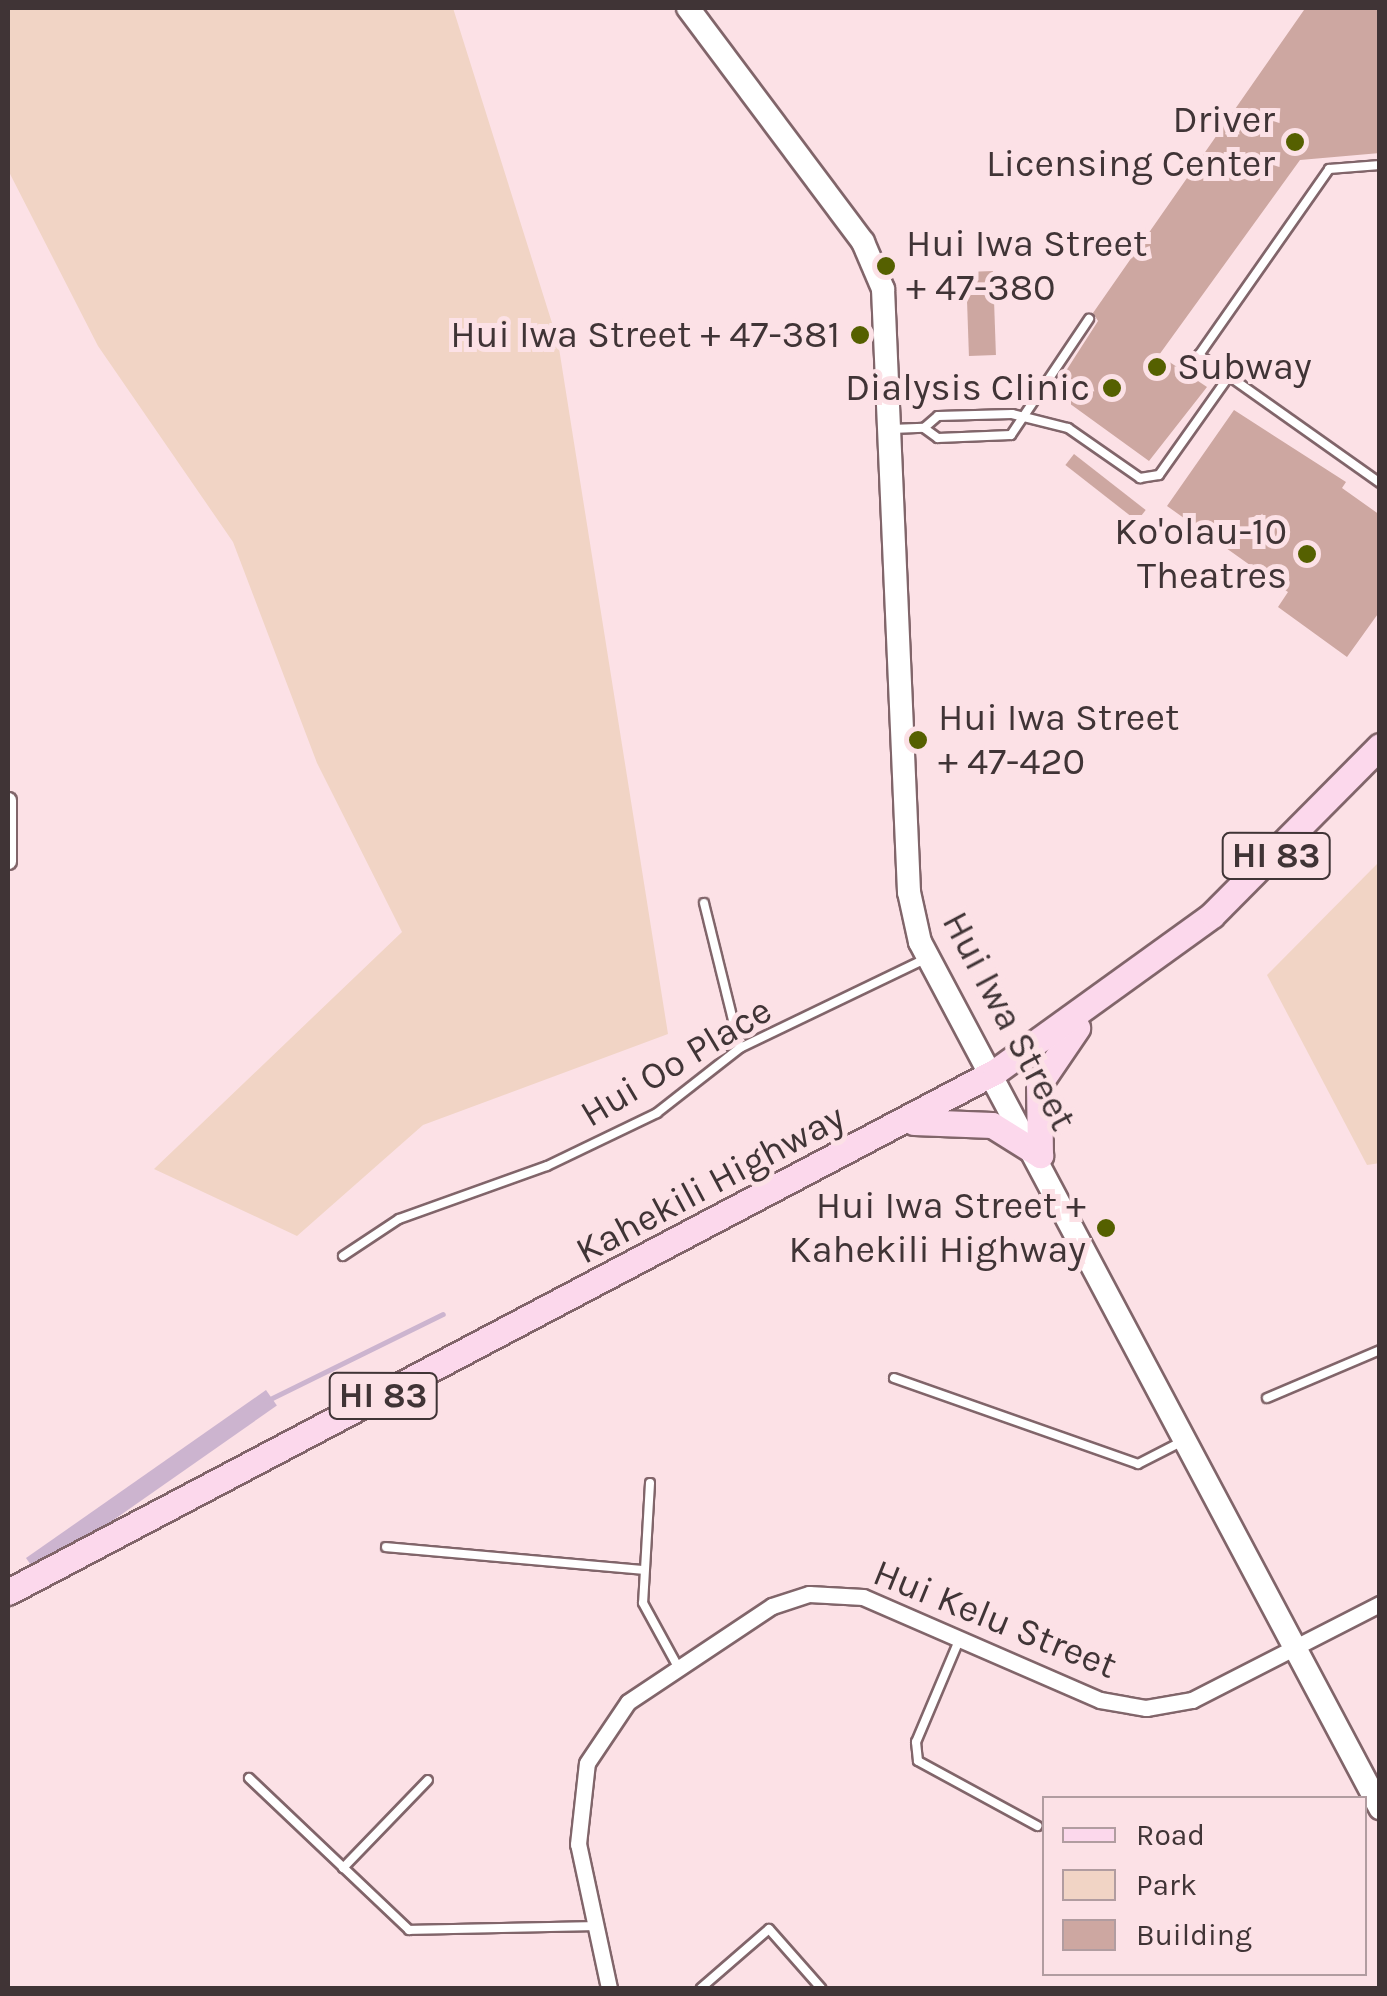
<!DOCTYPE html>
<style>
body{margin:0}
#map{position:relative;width:1387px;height:1996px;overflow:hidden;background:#fce1e6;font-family:Karla,sans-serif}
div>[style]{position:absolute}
.green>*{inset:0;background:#f1d4c5}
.water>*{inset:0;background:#ccb4cf;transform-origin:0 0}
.stream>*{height:5px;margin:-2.5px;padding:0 2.5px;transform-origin:2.5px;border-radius:2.5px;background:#ccb4cf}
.building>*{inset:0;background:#cda7a1;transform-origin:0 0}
.roads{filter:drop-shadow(2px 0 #81656a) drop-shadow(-2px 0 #81656a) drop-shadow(0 2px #81656a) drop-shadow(0 -2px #81656a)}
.lane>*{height:8px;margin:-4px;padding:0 4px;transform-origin:4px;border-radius:4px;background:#fff}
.street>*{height:15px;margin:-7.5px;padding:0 7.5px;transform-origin:7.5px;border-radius:7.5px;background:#fff}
.secondary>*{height:22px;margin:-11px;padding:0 11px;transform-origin:11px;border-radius:11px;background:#fff}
.primary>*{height:25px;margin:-12.5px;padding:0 12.5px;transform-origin:12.5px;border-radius:12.5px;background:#fcd8ec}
.dots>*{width:28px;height:28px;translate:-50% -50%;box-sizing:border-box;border:5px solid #fce1e6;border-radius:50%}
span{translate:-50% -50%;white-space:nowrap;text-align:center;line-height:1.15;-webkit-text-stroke:10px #fce1e6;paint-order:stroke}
.shield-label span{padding:2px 8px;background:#fce1e6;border:2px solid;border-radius:8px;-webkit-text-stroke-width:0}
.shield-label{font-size:35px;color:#403436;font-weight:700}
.poi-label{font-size:38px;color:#403436}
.right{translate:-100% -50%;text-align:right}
.left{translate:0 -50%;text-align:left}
.street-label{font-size:38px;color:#403436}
.frame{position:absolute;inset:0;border:10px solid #403436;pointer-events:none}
.legend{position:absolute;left:1042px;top:1796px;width:325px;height:180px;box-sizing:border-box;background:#fce1e6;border:2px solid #b19ca0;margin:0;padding:12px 18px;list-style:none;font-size:30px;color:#403436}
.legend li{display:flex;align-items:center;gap:20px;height:50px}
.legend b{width:50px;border:2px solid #b19ca0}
</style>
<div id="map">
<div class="green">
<i style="clip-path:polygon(8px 8px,453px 8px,558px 342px,668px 1034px,423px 1125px,297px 1236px,154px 1169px,402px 932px,317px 763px,233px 542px,98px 346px,8px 170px)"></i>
<i style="clip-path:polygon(1379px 862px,1380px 1163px,1367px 1165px,1267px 975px)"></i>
</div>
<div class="water">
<i style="left:266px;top:1390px;width:19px;height:293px;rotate:55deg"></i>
</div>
<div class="stream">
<i style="left:266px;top:1401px;width:197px;rotate:-26.2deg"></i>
</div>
<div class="building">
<i style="clip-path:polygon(1380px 8px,1380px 153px,1300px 160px,1159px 355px,1207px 387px,1149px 461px,1062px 398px,1074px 381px,1064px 374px,1098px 321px,1093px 313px,1304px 10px)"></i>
<i style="left:993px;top:271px;width:84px;height:27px;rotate:88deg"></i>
<i style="clip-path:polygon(1234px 410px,1346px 482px,1342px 488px,1380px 515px,1380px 611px,1347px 657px,1278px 607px,1288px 592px,1167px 506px)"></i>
<i style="left:1074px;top:454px;width:91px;height:14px;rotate:38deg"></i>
</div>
<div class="roads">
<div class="lane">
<i style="left:1229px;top:376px;width:185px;rotate:35.3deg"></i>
<i style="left:924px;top:428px;width:18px;rotate:-41deg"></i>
<i style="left:938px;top:416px;width:74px;rotate:-1.5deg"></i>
<i style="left:1012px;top:414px;width:58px;rotate:14deg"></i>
<i style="left:1068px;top:428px;width:88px;rotate:34.8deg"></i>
<i style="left:1140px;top:478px;width:19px;rotate:-9deg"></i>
<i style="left:1159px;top:475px;width:121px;rotate:-54.7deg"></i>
<i style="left:1229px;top:376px;width:37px;rotate:-145deg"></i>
<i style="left:1199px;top:355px;width:227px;rotate:-55deg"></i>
<i style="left:1329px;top:169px;width:51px;rotate:-4.5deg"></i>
<i style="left:891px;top:429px;width:33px;rotate:-2deg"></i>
<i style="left:924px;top:428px;width:17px;rotate:36deg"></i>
<i style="left:938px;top:438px;width:73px;rotate:-2.4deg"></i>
<i style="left:1011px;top:435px;width:140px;rotate:-56.1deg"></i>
<i style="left:704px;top:903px;width:149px;rotate:76.1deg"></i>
<i style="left:343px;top:1256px;width:67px;rotate:-33.5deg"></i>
<i style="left:399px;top:1219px;width:157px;rotate:-19.7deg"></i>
<i style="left:547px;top:1166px;width:122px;rotate:-25.7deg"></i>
<i style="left:657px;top:1113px;width:105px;rotate:-38.1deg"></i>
<i style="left:740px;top:1048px;width:208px;rotate:-25.7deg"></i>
<i style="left:894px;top:1378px;width:259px;rotate:19.4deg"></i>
<i style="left:1138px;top:1464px;width:48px;rotate:-27.1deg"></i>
<i style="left:1267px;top:1398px;width:123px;rotate:-23deg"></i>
<i style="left:650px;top:1483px;width:120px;rotate:93.3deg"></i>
<i style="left:643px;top:1603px;width:73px;rotate:61.3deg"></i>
<i style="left:386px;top:1547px;width:259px;rotate:5.1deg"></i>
<i style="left:960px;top:1638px;width:113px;rotate:112.9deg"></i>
<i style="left:916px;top:1742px;width:19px;rotate:84deg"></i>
<i style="left:918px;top:1761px;width:136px;rotate:28.6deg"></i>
<i style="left:249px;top:1778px;width:221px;rotate:43.5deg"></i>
<i style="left:409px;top:1930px;width:185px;rotate:-1.2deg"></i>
<i style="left:343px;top:1868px;width:122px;rotate:-46deg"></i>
<i style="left:701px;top:1988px;width:90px;rotate:-40.9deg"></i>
<i style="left:769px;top:1929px;width:79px;rotate:48.6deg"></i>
</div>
<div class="street">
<i style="left:8px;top:800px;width:61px;rotate:90deg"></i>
<i style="left:609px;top:1988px;width:147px;rotate:-102.1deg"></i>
<i style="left:578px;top:1844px;width:81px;rotate:-83.7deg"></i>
<i style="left:587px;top:1763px;width:73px;rotate:-56.1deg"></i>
<i style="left:628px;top:1702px;width:173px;rotate:-33.7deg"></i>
<i style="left:772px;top:1606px;width:39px;rotate:-18deg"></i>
<i style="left:809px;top:1594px;width:54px;rotate:3.2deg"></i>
<i style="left:863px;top:1597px;width:258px;rotate:23.5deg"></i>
<i style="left:1100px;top:1700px;width:47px;rotate:9.9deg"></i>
<i style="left:1146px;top:1708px;width:47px;rotate:-9.9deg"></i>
<i style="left:1192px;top:1700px;width:211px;rotate:-27.1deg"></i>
</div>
<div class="secondary">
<i style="left:688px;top:8px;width:292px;rotate:53.2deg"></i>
<i style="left:863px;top:242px;width:51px;rotate:66.9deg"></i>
<i style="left:883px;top:289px;width:604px;rotate:87.53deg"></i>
<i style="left:909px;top:892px;width:51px;rotate:77.6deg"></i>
<i style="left:920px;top:942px;width:981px;rotate:62.02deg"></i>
</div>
<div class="primary">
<i style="left:914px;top:1122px;width:78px;rotate:2.2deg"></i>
<i style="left:992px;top:1125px;width:57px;rotate:32deg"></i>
<i style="left:1040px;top:1155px;width:71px;rotate:-90.8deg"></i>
<i style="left:1039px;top:1084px;width:68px;rotate:-55.8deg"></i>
<i style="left:8px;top:1592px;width:1117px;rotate:-27.8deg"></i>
<i style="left:996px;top:1071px;width:266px;rotate:-35.8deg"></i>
<i style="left:1212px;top:915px;width:238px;rotate:-45.2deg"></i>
</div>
</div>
<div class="dots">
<i style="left:1295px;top:142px;background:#556000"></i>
<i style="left:886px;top:266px;background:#556000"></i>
<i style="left:860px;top:335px;background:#556000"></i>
<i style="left:1157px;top:367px;background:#556000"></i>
<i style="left:1112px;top:388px;background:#556000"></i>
<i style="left:1307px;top:554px;background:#556000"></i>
<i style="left:918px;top:740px;background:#556000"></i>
<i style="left:1106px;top:1228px;background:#556000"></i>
</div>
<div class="shield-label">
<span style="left:1276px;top:856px">HI 83</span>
<span style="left:383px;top:1396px">HI 83</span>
</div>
<div class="poi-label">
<span class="right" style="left:1275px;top:142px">Driver<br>Licensing Center</span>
<span class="left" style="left:906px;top:266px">Hui Iwa Street<br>+ 47-380</span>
<span class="right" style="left:840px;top:335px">Hui Iwa Street + 47-381</span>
<span class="left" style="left:1177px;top:367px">Subway</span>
<span class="right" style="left:1090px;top:388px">Dialysis Clinic</span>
<span class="right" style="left:1287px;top:554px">Ko'olau-10<br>Theatres</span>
<span class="left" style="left:938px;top:740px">Hui Iwa Street<br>+ 47-420</span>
<span class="right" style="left:1086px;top:1228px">Hui Iwa Street +<br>Kahekili Highway</span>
</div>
<div class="street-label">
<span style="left:1009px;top:1021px;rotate:62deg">Hui Iwa Street</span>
<span style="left:676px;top:1062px;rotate:-31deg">Hui Oo Place</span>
<span style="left:710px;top:1184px;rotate:-28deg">Kahekili Highway</span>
<span style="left:995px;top:1619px;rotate:22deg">Hui Kelu Street</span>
</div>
<div class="frame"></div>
<ul class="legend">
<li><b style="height:12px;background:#fcd8ec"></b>Road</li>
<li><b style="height:28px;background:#f1d4c5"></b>Park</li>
<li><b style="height:28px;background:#cda7a1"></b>Building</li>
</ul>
</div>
